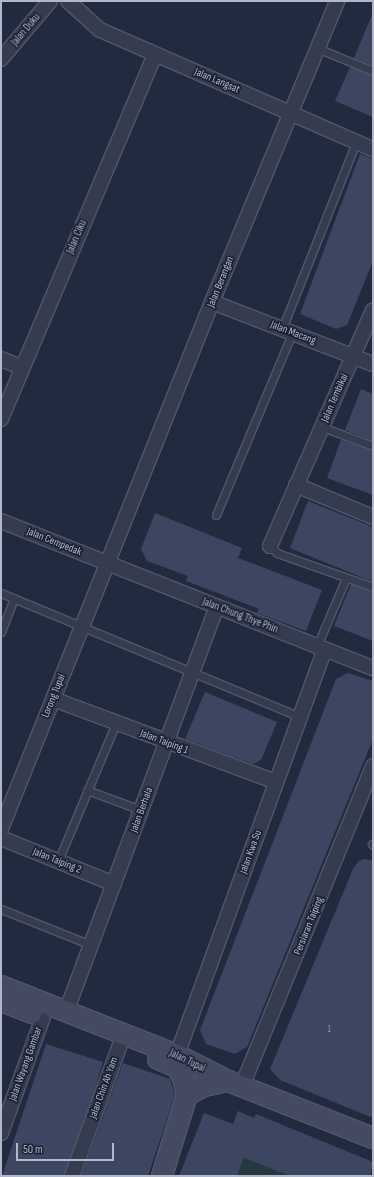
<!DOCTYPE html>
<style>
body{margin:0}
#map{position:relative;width:374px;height:1177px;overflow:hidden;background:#222a3f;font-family:"Sofia Sans Condensed",sans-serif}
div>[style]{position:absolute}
.green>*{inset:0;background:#243840}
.building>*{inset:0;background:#3d4660}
.roads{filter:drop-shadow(1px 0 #51576a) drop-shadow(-1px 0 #51576a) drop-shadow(0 1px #51576a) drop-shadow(0 -1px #51576a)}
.lane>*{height:7px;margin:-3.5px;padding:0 3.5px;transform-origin:3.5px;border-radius:3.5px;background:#363c4f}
.street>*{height:14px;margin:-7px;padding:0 7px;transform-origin:7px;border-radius:7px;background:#363c4f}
.secondary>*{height:20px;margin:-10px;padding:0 10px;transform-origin:10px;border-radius:10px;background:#434a62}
span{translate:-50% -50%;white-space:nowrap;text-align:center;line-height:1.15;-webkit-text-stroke:3.5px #1b2134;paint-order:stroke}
.number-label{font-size:9px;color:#959bb0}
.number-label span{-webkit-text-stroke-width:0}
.street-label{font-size:11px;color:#b2b7ca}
.frame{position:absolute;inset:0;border:2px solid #b2b7ca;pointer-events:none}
.scale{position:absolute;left:16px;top:1143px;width:98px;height:18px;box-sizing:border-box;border:2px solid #b2b7ca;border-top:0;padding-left:5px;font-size:12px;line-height:14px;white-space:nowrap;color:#b2b7ca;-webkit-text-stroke:3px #1b2134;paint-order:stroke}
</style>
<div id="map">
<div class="green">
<i style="clip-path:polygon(244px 1158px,290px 1176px,237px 1176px)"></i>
</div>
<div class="building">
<i style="clip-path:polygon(373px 12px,373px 66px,354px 58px)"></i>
<i style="clip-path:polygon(350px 67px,373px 76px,373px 117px,335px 101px)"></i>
<i style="clip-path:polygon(360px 154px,373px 159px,373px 261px,347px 325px,336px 329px,300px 314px)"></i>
<i style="clip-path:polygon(361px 389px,373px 394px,373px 441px,345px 430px)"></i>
<i style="clip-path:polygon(341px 440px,373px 451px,373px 495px,327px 478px)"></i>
<i style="clip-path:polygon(308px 501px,373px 527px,373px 582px,290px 548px)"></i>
<i style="clip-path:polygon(155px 513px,242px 548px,238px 558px,322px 590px,306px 631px,257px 613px,259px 609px,186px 581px,188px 576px,147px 561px,141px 549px)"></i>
<i style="clip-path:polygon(351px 584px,373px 592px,373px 641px,334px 626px)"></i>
<i style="clip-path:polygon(348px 673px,373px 681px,373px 739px,247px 1047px,235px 1054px,206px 1044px,200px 1030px,336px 679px)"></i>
<i style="clip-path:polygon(205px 692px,277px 722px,261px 760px,253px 764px,185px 739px)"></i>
<i style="clip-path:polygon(364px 859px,373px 861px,373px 1118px,280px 1080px,270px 1069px,353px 869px,359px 861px)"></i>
<i style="clip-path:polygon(46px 1044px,103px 1062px,94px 1092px,64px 1176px,2px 1176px)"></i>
<i style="clip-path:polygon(123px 1063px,170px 1079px,175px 1095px,148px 1176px,81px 1176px)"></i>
<i style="clip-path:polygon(238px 1111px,254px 1118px,256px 1114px,373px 1162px,370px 1176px,290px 1176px,244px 1158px,237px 1176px,179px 1176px,204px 1113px,233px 1124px)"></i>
</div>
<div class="roads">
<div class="lane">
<i style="left:317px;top:48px;width:61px;rotate:22.3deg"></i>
<i style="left:282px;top:329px;width:201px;rotate:-68.4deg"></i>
<i style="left:322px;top:427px;width:54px;rotate:20.4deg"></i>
<i style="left:216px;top:515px;width:197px;rotate:-67.3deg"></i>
<i style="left:270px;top:546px;width:10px;rotate:45deg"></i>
<i style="left:277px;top:553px;width:102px;rotate:19.5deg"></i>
<i style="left:1px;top:593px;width:324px;rotate:22.5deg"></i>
<i style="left:1px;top:632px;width:36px;rotate:-69deg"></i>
<i style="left:317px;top:646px;width:74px;rotate:-66.9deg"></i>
<i style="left:87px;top:790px;width:58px;rotate:20.3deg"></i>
<i style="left:372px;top:844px;width:1px;rotate:45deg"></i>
<i style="left:58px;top:861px;width:150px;rotate:-67.2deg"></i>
<i style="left:1px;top:909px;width:97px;rotate:21.8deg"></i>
</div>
<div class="street">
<i style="left:68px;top:1px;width:43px;rotate:42.2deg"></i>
<i style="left:100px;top:30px;width:298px;rotate:23.6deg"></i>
<i style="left:1px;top:59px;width:76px;rotate:-49.8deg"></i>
<i style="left:212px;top:302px;width:173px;rotate:21.1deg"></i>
<i style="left:1px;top:359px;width:22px;rotate:22deg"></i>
<i style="left:1px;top:419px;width:395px;rotate:-67.1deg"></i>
<i style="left:296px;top:485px;width:83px;rotate:22.6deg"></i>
<i style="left:1px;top:521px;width:400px;rotate:21.6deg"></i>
<i style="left:270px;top:546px;width:257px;rotate:-66.4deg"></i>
<i style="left:53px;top:699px;width:238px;rotate:20.4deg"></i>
<i style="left:1px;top:829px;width:568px;rotate:-68.18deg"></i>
<i style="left:212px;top:302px;width:326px;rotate:-67.4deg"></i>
<i style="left:1px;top:838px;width:122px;rotate:22.2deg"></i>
<i style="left:66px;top:1012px;width:432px;rotate:-69.6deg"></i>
<i style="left:177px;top:1055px;width:432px;rotate:-70deg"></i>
<i style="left:242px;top:1086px;width:346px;rotate:-67.7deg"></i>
<i style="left:1px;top:1133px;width:123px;rotate:-70.1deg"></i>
<i style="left:72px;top:1176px;width:151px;rotate:-69.9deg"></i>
</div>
<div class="secondary">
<i style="left:1px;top:986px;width:189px;rotate:21.4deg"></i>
<i style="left:177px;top:1055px;width:57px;rotate:27deg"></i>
<i style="left:228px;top:1081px;width:156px;rotate:21.5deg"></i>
<i style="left:1px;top:1001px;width:33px;rotate:21deg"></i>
<i style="left:158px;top:1059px;width:21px;rotate:23deg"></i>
<i style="left:177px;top:1067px;width:13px;rotate:61deg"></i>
<i style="left:183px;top:1078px;width:17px;rotate:77deg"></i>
<i style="left:187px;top:1095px;width:85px;rotate:107.2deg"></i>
<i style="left:187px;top:1095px;width:19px;rotate:-28deg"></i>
<i style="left:204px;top:1086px;width:25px;rotate:-12deg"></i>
</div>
</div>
<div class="number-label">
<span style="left:329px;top:1030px">1</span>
</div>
<div class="street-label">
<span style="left:26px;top:30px;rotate:-50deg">Jalan Duku</span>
<span style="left:217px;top:81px;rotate:23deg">Jalan Langsat</span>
<span style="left:77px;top:237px;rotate:-67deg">Jalan Ciku</span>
<span style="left:221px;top:282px;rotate:-68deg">Jalan Berangan</span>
<span style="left:293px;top:333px;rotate:21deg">Jalan Macang</span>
<span style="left:335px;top:398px;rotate:-66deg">Jalan Tembikai</span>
<span style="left:54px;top:542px;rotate:22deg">Jalan Cempedak</span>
<span style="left:240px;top:616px;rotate:21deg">Jalan Chung Thye Phin</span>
<span style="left:54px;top:696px;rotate:-68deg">Lorong Tupai</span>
<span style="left:164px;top:742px;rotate:21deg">Jalan Taiping 1</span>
<span style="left:142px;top:810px;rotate:-70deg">Jalan Berhala</span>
<span style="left:251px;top:852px;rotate:-70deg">Jalan Kwa Su</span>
<span style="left:57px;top:861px;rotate:22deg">Jalan Taiping 2</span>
<span style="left:309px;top:926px;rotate:-68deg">Persiaran Taiping</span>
<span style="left:187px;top:1061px;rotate:26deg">Jalan Tupai</span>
<span style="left:26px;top:1064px;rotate:-70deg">Jalan Wayang Gambar</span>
<span style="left:104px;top:1088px;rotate:-70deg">Jalan Chin Ah Yam</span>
</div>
<div class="frame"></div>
<div class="scale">50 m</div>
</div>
